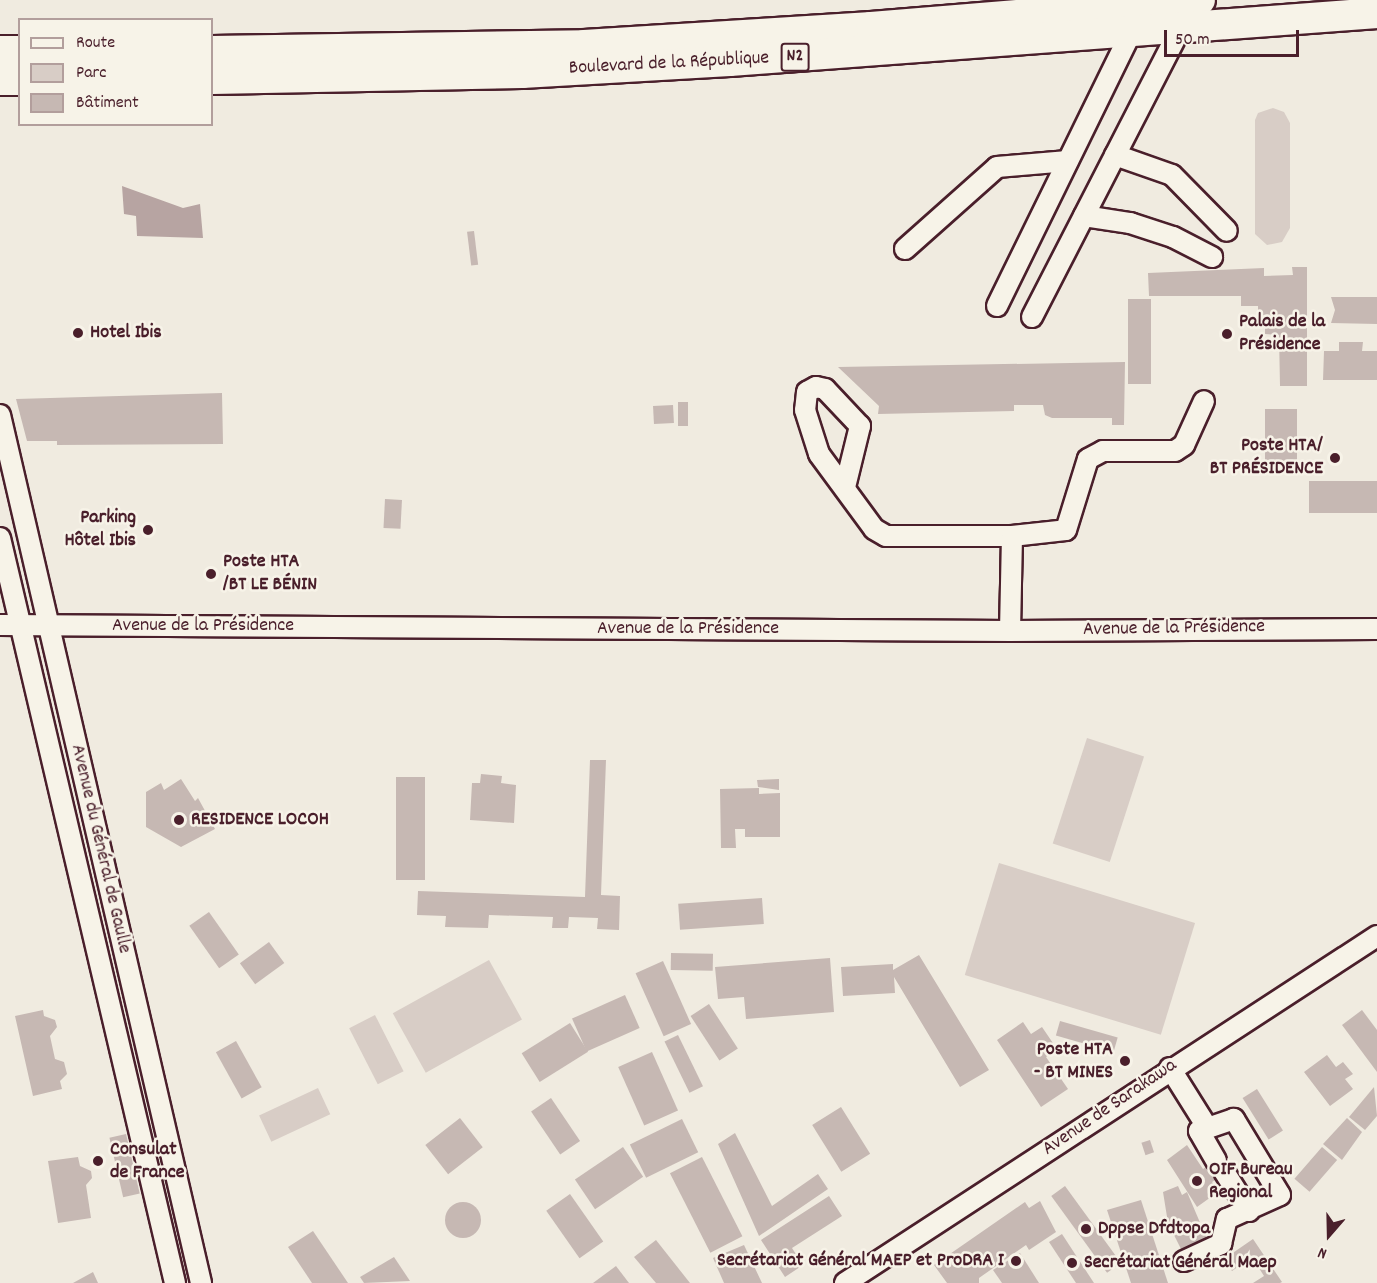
<!DOCTYPE html>
<meta charset="utf-8">
<style>
body{margin:0}
#map{position:relative;width:1377px;height:1283px;overflow:hidden;background:#f0ebe0;font-family:Dekko,sans-serif}
div>[style]{position:absolute}
.green>*{inset:0;background:#d8cdc6;transform-origin:0 0}
.water>*{inset:0;background:#b7a4a2}
.building>*{inset:0;background:#c6b8b3;transform-origin:0 0}
.round{border-radius:50%}
.roads{filter:drop-shadow(2px 0 #4a1f2b) drop-shadow(-2px 0 #4a1f2b) drop-shadow(0 2px #4a1f2b) drop-shadow(0 -2px #4a1f2b)}
.minor>*{height:20px;margin:-10px;padding:0 10px;transform-origin:10px;border-radius:10px;background:#f7f3e8}
.highway>*{height:30px;margin:-15px;padding:0 15px;transform-origin:15px;border-radius:15px;background:#f7f3e8}
.dots>*{width:16px;height:16px;translate:-50% -50%;box-sizing:border-box;border:3px solid #f7f3e8;border-radius:50%}
span{translate:-50% -50%;white-space:nowrap;text-align:center;line-height:1.15;-webkit-text-stroke:5px #f7f3e8;paint-order:stroke}
.shield-label span{padding:2px 4px;background:#f7f3e8;border:2px solid;border-radius:4px;-webkit-text-stroke-width:0}
.shield-label{font-size:18px;color:#4a1f2b;font-weight:700}
.street-label{font-size:20px;color:#4a1f2b}
.poi-label{font-size:20px;color:#4a1f2b;font-weight:700}
.left{translate:0 -50%;text-align:left}
.right{translate:-100% -50%;text-align:right}
.legend{position:absolute;left:18px;top:18px;width:195px;height:108px;box-sizing:border-box;background:#f7f3e8;border:2px solid #b29e9c;margin:0;padding:8px 10px;list-style:none;font-size:18px;color:#4a1f2b}
.legend li{display:flex;align-items:center;gap:12px;height:30px}
.legend b{width:30px;border:2px solid #b29e9c}
.north{position:absolute;left:1299px;top:1205px;width:60px;height:60px;-webkit-text-stroke:4px #f7f3e8;paint-order:stroke;rotate:200deg;font-size:16px;font-weight:700;line-height:24px;text-align:center;color:#4a1f2b}
.north::after{content:'';display:block;margin:auto;width:21px;height:27px;background:#4a1f2b;clip-path:polygon(50% 0,100% 100%,50% 72%,0 100%)}
.scale{position:absolute;left:1164px;top:30px;width:135px;height:27px;box-sizing:border-box;border:3px solid #4a1f2b;border-top:0;padding-left:8px;font-size:18px;line-height:21px;white-space:nowrap;color:#4a1f2b;-webkit-text-stroke:4px #f7f3e8;paint-order:stroke}
</style>
<div id="map">
<div class="green">
<i style="clip-path:polygon(1273px 108px,1284px 112px,1290px 123px,1290px 228px,1282px 242px,1267px 245px,1255px 234px,1255px 120px,1258px 113px)"></i>
<i style="left:1087px;top:738px;width:60px;height:111px;rotate:18deg"></i>
<i style="left:999px;top:863px;width:205px;height:117px;rotate:17deg"></i>
<i style="left:489px;top:960px;width:68px;height:110px;rotate:61deg"></i>
<i style="left:375px;top:1015px;width:63px;height:29px;rotate:63deg"></i>
<i style="left:318px;top:1088px;width:29px;height:65px;rotate:65deg"></i>
</div>
<div class="water">
<i style="clip-path:polygon(122px 186px,183px 208px,200px 204px,203px 238px,137px 236px,136px 216px,124px 214px)"></i>
</div>
<div class="building">
<i style="left:474px;top:231px;width:34px;height:7px;rotate:83deg"></i>
<i style="clip-path:polygon(1292px 267px,1307px 267px,1307px 386px,1280px 386px,1279px 335px,1265px 334px,1265px 322px,1258px 322px,1258px 306px,1241px 306px,1241px 296px,1149px 296px,1148px 273px,1264px 268px,1264px 276px,1293px 275px)"></i>
<i style="clip-path:polygon(1331px 297px,1377px 297px,1377px 324px,1331px 323px,1335px 310px)"></i>
<i style="left:1128px;top:299px;width:23px;height:85px"></i>
<i style="clip-path:polygon(1339px 342px,1363px 342px,1362px 351px,1377px 351px,1377px 380px,1323px 380px,1324px 351px,1339px 351px)"></i>
<i style="clip-path:polygon(1125px 362px,1124px 425px,1112px 425px,1112px 418px,1052px 418px,1045px 415px,1043px 405px,1014px 405px,1014px 411px,878px 414px,879px 406px,838px 367px)"></i>
<i style="clip-path:polygon(222px 393px,223px 444px,57px 445px,57px 441px,27px 441px,16px 399px)"></i>
<i style="left:678px;top:402px;width:10px;height:24px"></i>
<i style="left:673px;top:405px;width:18px;height:20px;rotate:87deg"></i>
<i style="left:1265px;top:409px;width:32px;height:64px"></i>
<i style="left:1309px;top:481px;width:68px;height:32px"></i>
<i style="left:385px;top:499px;width:17px;height:29px;rotate:3deg"></i>
<i style="clip-path:polygon(590px 760px,606px 760px,601px 895px,620px 896px,619px 930px,597px 929px,598px 918px,569px 917px,568px 928px,552px 928px,553px 917px,489px 915px,488px 928px,445px 927px,446px 916px,417px 915px,418px 891px,585px 897px)"></i>
<i style="clip-path:polygon(481px 774px,502px 776px,501px 783px,516px 785px,514px 823px,470px 820px,472px 783px,480px 783px)"></i>
<i style="left:396px;top:777px;width:29px;height:103px"></i>
<i style="clip-path:polygon(181px 779px,195px 801px,198px 798px,215px 829px,181px 847px,146px 827px,146px 792px,161px 783px,164px 790px)"></i>
<i style="clip-path:polygon(779px 779px,779px 790px,758px 787px,757px 780px)"></i>
<i style="clip-path:polygon(759px 788px,759px 794px,780px 793px,780px 837px,745px 837px,745px 829px,735px 829px,736px 848px,721px 848px,720px 789px)"></i>
<i style="left:762px;top:898px;width:26px;height:84px;rotate:86deg"></i>
<i style="left:209px;top:912px;width:52px;height:24px;rotate:55deg"></i>
<i style="left:269px;top:942px;width:26px;height:36px;rotate:54deg"></i>
<i style="left:671px;top:953px;width:42px;height:17px;rotate:1deg"></i>
<i style="clip-path:polygon(919px 955px,989px 1070px,960px 1087px,894px 977px,895px 993px,843px 996px,841px 967px,893px 964px,893px 970px)"></i>
<i style="clip-path:polygon(830px 958px,834px 1012px,746px 1019px,744px 997px,718px 999px,715px 967px)"></i>
<i style="left:663px;top:961px;width:69px;height:30px;rotate:66deg"></i>
<i style="left:625px;top:995px;width:36px;height:58px;rotate:66deg"></i>
<i style="left:709px;top:1004px;width:53px;height:22px;rotate:57deg"></i>
<i style="clip-path:polygon(43px 1010px,44px 1016px,55px 1020px,57px 1027px,50px 1036px,55px 1059px,64px 1062px,67px 1074px,60px 1081px,62px 1089px,33px 1096px,15px 1016px)"></i>
<i style="clip-path:polygon(1362px 1010px,1377px 1030px,1377px 1072px,1342px 1025px)"></i>
<i style="left:1060px;top:1021px;width:60px;height:15px;rotate:16deg"></i>
<i style="clip-path:polygon(1023px 1022px,1031px 1034px,1042px 1027px,1057px 1049px,1046px 1057px,1068px 1089px,1041px 1107px,997px 1040px)"></i>
<i style="left:570px;top:1023px;width:34px;height:57px;rotate:58deg"></i>
<i style="left:678px;top:1035px;width:57px;height:15px;rotate:64deg"></i>
<i style="left:236px;top:1041px;width:53px;height:23px;rotate:61deg"></i>
<i style="left:652px;top:1052px;width:64px;height:37px;rotate:66deg"></i>
<i style="clip-path:polygon(1327px 1055px,1336px 1067px,1343px 1062px,1353px 1074px,1345px 1079px,1353px 1089px,1330px 1106px,1304px 1072px)"></i>
<i style="clip-path:polygon(1374px 1087px,1377px 1116px,1365px 1130px,1349px 1117px)"></i>
<i style="left:1257px;top:1089px;width:49px;height:17px;rotate:58deg"></i>
<i style="left:551px;top:1098px;width:52px;height:24px;rotate:56deg"></i>
<i style="left:841px;top:1107px;width:55px;height:34px;rotate:58deg"></i>
<i style="left:460px;top:1118px;width:37px;height:44px;rotate:52deg"></i>
<i style="clip-path:polygon(1347px 1118px,1362px 1132px,1342px 1160px,1323px 1144px)"></i>
<i style="left:682px;top:1119px;width:37px;height:58px;rotate:64deg"></i>
<i style="clip-path:polygon(735px 1133px,772px 1206px,818px 1174px,828px 1189px,759px 1236px,718px 1144px)"></i>
<i style="left:126px;top:1134px;width:61px;height:17px;rotate:77deg"></i>
<i style="left:1150px;top:1140px;width:13px;height:9px;rotate:72deg"></i>
<i style="clip-path:polygon(1187px 1145px,1203px 1169px,1224px 1155px,1233px 1168px,1212px 1182px,1218px 1192px,1197px 1207px,1167px 1160px)"></i>
<i style="left:623px;top:1147px;width:36px;height:58px;rotate:56deg"></i>
<i style="left:1322px;top:1147px;width:20px;height:42px;rotate:41deg"></i>
<i style="clip-path:polygon(78px 1157px,80px 1166px,91px 1171px,92px 1178px,86px 1185px,91px 1218px,58px 1223px,48px 1161px)"></i>
<i style="left:702px;top:1157px;width:89px;height:36px;rotate:63deg"></i>
<i style="left:1065px;top:1186px;width:95px;height:17px;rotate:54deg"></i>
<i style="clip-path:polygon(1178px 1186px,1182px 1195px,1187px 1192px,1210px 1246px,1184px 1255px,1168px 1223px,1163px 1192px)"></i>
<i style="left:570px;top:1194px;width:58px;height:29px;rotate:55deg"></i>
<i style="clip-path:polygon(829px 1196px,842px 1216px,792px 1248px,803px 1265px,785px 1277px,761px 1240px)"></i>
<i style="clip-path:polygon(1141px 1200px,1168px 1283px,1131px 1283px,1107px 1210px)"></i>
<i style="clip-path:polygon(1040px 1201px,1056px 1232px,1029px 1250px,1026px 1245px,979px 1278px,979px 1283px,947px 1283px,934px 1265px,1025px 1202px,1029px 1208px)"></i>
<i class="round" style="left:445px;top:1202px;width:36px;height:36px"></i>
<i style="clip-path:polygon(313px 1231px,348px 1283px,312px 1283px,288px 1247px)"></i>
<i style="clip-path:polygon(1062px 1234px,1094px 1283px,1076px 1283px,1049px 1242px)"></i>
<i style="clip-path:polygon(1253px 1239px,1282px 1282px,1280px 1283px,1253px 1283px,1264px 1276px,1252px 1257px,1232px 1271px,1224px 1259px)"></i>
<i style="clip-path:polygon(656px 1240px,690px 1283px,656px 1283px,634px 1257px)"></i>
<i style="clip-path:polygon(744px 1245px,762px 1283px,724px 1283px,713px 1258px)"></i>
<i style="clip-path:polygon(1020px 1253px,1039px 1283px,1002px 1283px,993px 1270px)"></i>
<i style="clip-path:polygon(394px 1257px,410px 1281px,364px 1283px,360px 1277px)"></i>
<i style="clip-path:polygon(616px 1266px,629px 1283px,593px 1283px)"></i>
<i style="clip-path:polygon(93px 1272px,98px 1283px,73px 1283px)"></i>
</div>
<div class="roads">
<div class="minor">
<i style="left:1115px;top:155px;width:60px;rotate:19.3deg"></i>
<i style="left:1172px;top:175px;width:78px;rotate:45.5deg"></i>
<i style="left:1084px;top:216px;width:47px;rotate:8.7deg"></i>
<i style="left:1130px;top:223px;width:45px;rotate:18deg"></i>
<i style="left:1173px;top:237px;width:44px;rotate:27.1deg"></i>
<i style="left:905px;top:249px;width:123px;rotate:-41.7deg"></i>
<i style="left:997px;top:167px;width:71px;rotate:-4.8deg"></i>
<i style="left:997px;top:306px;width:304px;rotate:-63.9deg"></i>
<i style="left:1032px;top:317px;width:324px;rotate:-62.8deg"></i>
<i style="left:0;top:415px;width:891px;rotate:76.96deg"></i>
<i style="left:845px;top:487px;width:63px;rotate:-76.2deg"></i>
<i style="left:860px;top:426px;width:51px;rotate:-133.4deg"></i>
<i style="left:825px;top:389px;width:9px;rotate:-167deg"></i>
<i style="left:816px;top:387px;width:10px;rotate:151deg"></i>
<i style="left:807px;top:392px;width:18px;rotate:96deg"></i>
<i style="left:805px;top:410px;width:46px;rotate:72.3deg"></i>
<i style="left:819px;top:454px;width:93px;rotate:53.7deg"></i>
<i style="left:874px;top:529px;width:14px;rotate:30deg"></i>
<i style="left:886px;top:536px;width:126px"></i>
<i style="left:1012px;top:536px;width:95px;rotate:91.2deg"></i>
<i style="left:1012px;top:536px;width:54px;rotate:-6.3deg"></i>
<i style="left:1066px;top:530px;width:74px;rotate:-72.8deg"></i>
<i style="left:1088px;top:459px;width:17px;rotate:-28deg"></i>
<i style="left:1103px;top:451px;width:72px"></i>
<i style="left:1175px;top:451px;width:11px;rotate:-34deg"></i>
<i style="left:1184px;top:445px;width:48px;rotate:-65.6deg"></i>
<i style="left:0;top:538px;width:765px;rotate:76.78deg"></i>
<i style="left:0;top:625px;width:1010px;rotate:0.34deg"></i>
<i style="left:1010px;top:631px;width:367px;rotate:-0.3deg"></i>
<i style="left:1170px;top:1068px;width:70px;rotate:57.9deg"></i>
<i style="left:1225px;top:1173px;width:45px;rotate:57.7deg"></i>
<i style="left:1184px;top:1261px;width:41px;rotate:-24.7deg"></i>
<i style="left:1221px;top:1244px;width:26px;rotate:-77deg"></i>
<i style="left:1227px;top:1219px;width:58px;rotate:-24.4deg"></i>
<i style="left:1280px;top:1195px;width:89px;rotate:-121.2deg"></i>
<i style="left:1234px;top:1119px;width:37px;rotate:161deg"></i>
<i style="left:1199px;top:1131px;width:34px;rotate:60deg"></i>
<i style="left:845px;top:1283px;width:635px;rotate:-33.11deg"></i>
</div>
<div class="highway">
<i style="left:0;top:51px;width:20px"></i>
<i style="left:212px;top:51px;width:372px;rotate:-0.9deg"></i>
<i style="left:584px;top:45px;width:288px;rotate:-3.6deg"></i>
<i style="left:871px;top:27px;width:330px;rotate:-4.7deg"></i>
<i style="left:212px;top:79px;width:310px;rotate:-1.1deg"></i>
<i style="left:522px;top:73px;width:208px;rotate:-3.3deg"></i>
<i style="left:730px;top:61px;width:649px;rotate:-4.24deg"></i>
<i style="left:0;top:80px;width:20px"></i>
</div>
</div>
<div class="dots">
<i style="left:78px;top:333px;background:#4a1f2b"></i>
<i style="left:1227px;top:334px;background:#4a1f2b"></i>
<i style="left:1335px;top:458px;background:#4a1f2b"></i>
<i style="left:148px;top:530px;background:#4a1f2b"></i>
<i style="left:211px;top:574px;background:#4a1f2b"></i>
<i style="left:179px;top:820px;background:#4a1f2b"></i>
<i style="left:1125px;top:1061px;background:#4a1f2b"></i>
<i style="left:98px;top:1161px;background:#4a1f2b"></i>
<i style="left:1197px;top:1181px;background:#4a1f2b"></i>
<i style="left:1086px;top:1229px;background:#4a1f2b"></i>
<i style="left:1016px;top:1261px;background:#4a1f2b"></i>
<i style="left:1072px;top:1263px;background:#4a1f2b"></i>
</div>
<div class="shield-label">
<span style="left:795px;top:57px">N2</span>
</div>
<div class="street-label">
<span style="left:669px;top:64px;rotate:-3deg">Boulevard de la République</span>
<span style="left:203px;top:626px">Avenue de la Présidence</span>
<span style="left:688px;top:629px">Avenue de la Présidence</span>
<span style="left:1174px;top:629px;rotate:-1deg">Avenue de la Présidence</span>
<span style="left:100px;top:849px;rotate:77deg">Avenue du Général de Gaulle</span>
<span style="left:1110px;top:1108px;rotate:-34deg">Avenue de Sarakawa</span>
</div>
<div class="poi-label">
<span class="left" style="left:1239px;top:334px">Palais de la<br>Présidence</span>
<span class="left" style="left:90px;top:333px">Hotel Ibis</span>
<span class="right" style="left:1323px;top:458px">Poste HTA/<br>BT PRÉSIDENCE</span>
<span class="right" style="left:136px;top:530px">Parking<br>Hôtel Ibis</span>
<span class="left" style="left:223px;top:574px">Poste HTA<br>/BT LE BÉNIN</span>
<span class="left" style="left:191px;top:820px">RESIDENCE LOCOH</span>
<span class="right" style="left:1113px;top:1062px">Poste HTA<br>- BT MINES</span>
<span class="left" style="left:110px;top:1162px">Consulat<br>de France</span>
<span class="left" style="left:1209px;top:1182px">OIF Bureau<br>Regional</span>
<span class="left" style="left:1098px;top:1229px">Dppse Dfdtopa</span>
<span class="right" style="left:1004px;top:1261px">Secrétariat Général MAEP et ProDRA I</span>
<span class="left" style="left:1084px;top:1263px">Secrétariat Général Maep</span>
</div>
<ul class="legend">
<li><b style="height:8px;background:#f7f3e8"></b>Route</li>
<li><b style="height:16px;background:#d8cdc6"></b>Parc</li>
<li><b style="height:16px;background:#c6b8b3"></b>Bâtiment</li>
</ul>
<div class="north">N</div>
<div class="scale">50 m</div>
</div>
